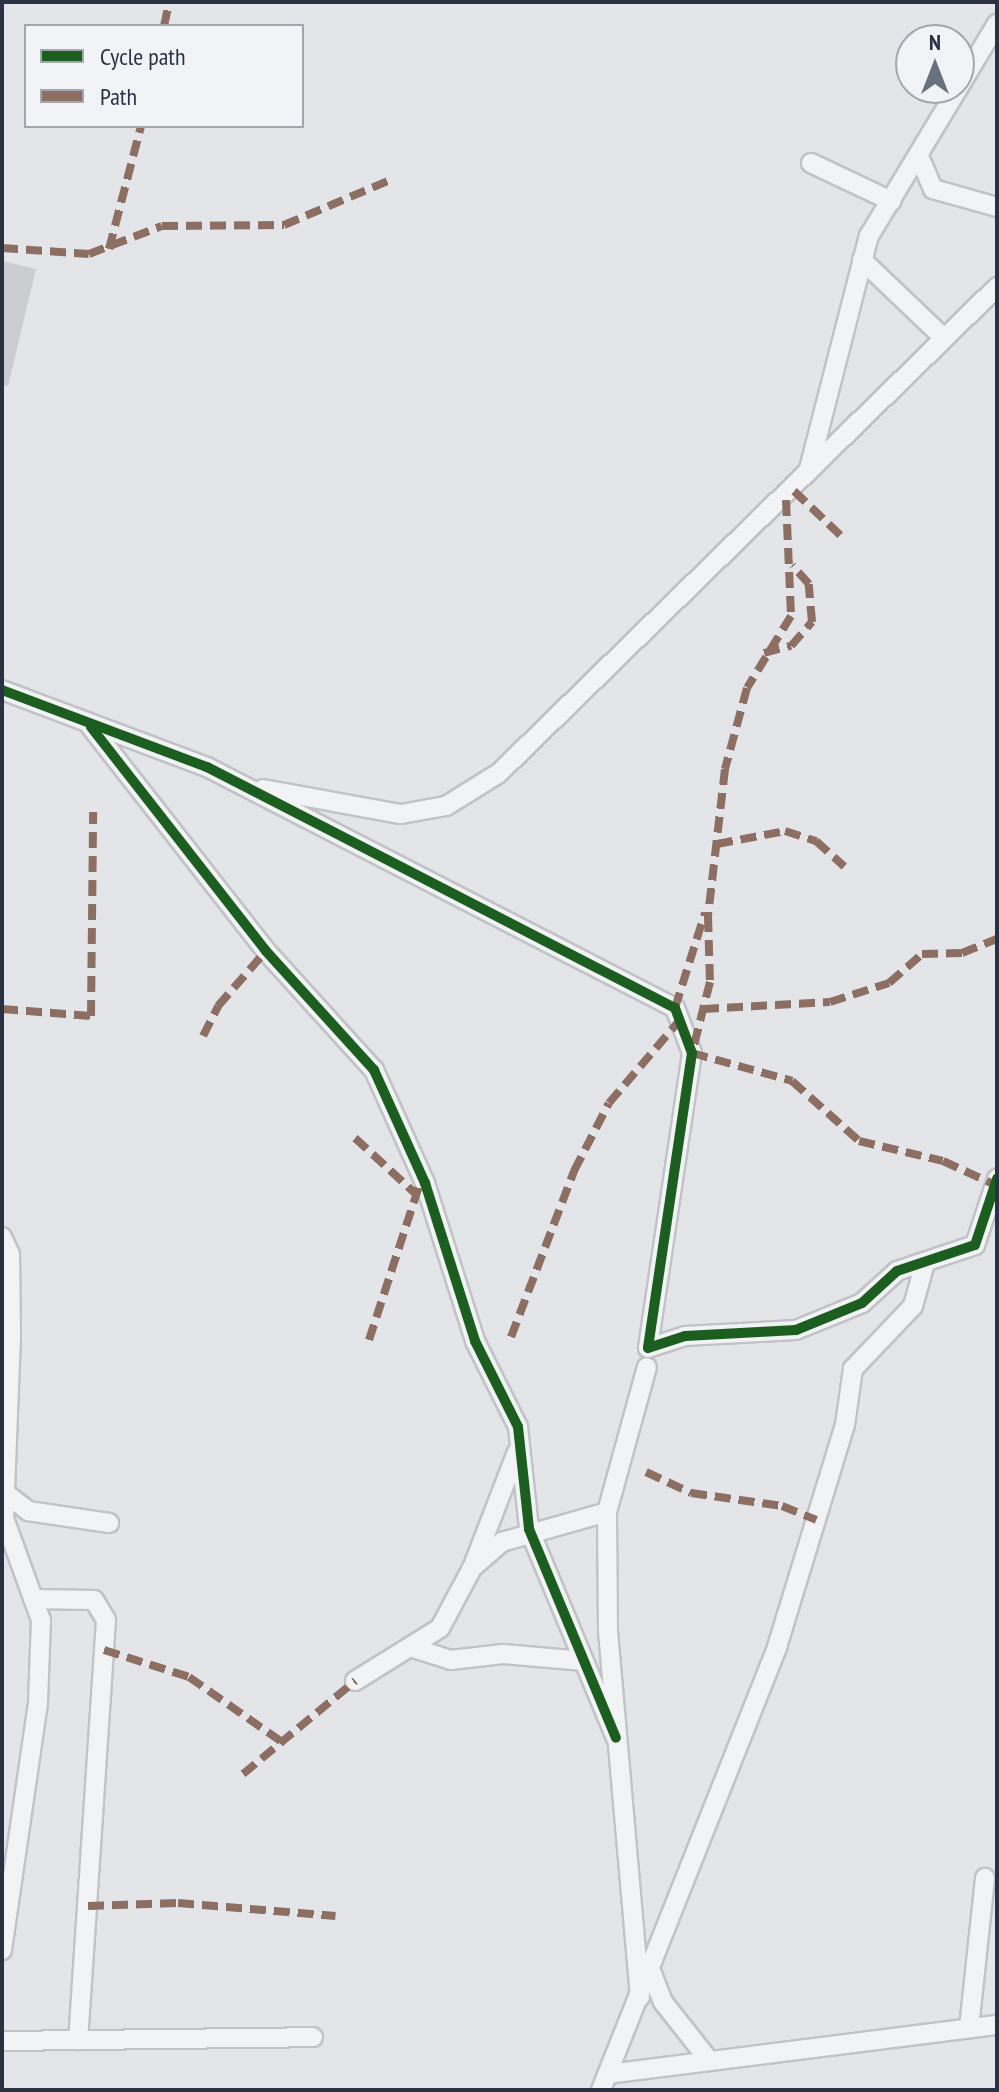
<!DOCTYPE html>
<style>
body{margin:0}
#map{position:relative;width:999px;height:2092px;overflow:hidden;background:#e3e5e8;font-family:"PT Sans Narrow",sans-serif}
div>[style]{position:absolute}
.building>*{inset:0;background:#cbcdd1}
.roads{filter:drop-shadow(2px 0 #c1c3c6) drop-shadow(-2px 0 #c1c3c6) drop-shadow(0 2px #c1c3c6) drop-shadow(0 -2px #c1c3c6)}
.minor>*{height:18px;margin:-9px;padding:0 9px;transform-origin:9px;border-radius:9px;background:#f2f3f5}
.quiet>*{height:8px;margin-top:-4px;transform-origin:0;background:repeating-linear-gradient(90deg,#8d6e63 0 16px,transparent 0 24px)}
.cycleway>*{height:10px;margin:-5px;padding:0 5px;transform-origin:5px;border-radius:5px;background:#1b5e20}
span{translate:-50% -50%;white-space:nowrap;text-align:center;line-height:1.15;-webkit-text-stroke:7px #f1f3f7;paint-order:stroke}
.frame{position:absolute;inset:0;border:4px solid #283243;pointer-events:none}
.legend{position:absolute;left:24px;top:24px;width:280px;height:104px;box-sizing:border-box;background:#f1f3f7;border:2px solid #a1a6af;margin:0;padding:10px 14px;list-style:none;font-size:24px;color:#283243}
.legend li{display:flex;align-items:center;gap:16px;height:40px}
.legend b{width:40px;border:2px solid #a1a6af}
.north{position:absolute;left:895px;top:24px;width:80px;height:80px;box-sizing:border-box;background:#f1f3f7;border:2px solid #a1a6af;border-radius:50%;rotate:0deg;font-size:22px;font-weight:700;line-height:32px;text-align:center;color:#283243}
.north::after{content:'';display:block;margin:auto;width:28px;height:36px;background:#69717d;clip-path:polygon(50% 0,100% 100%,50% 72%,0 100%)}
</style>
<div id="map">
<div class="building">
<i style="clip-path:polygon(2px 261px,36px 269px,8px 386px,2px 385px)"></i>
</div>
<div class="roads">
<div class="minor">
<i style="left:919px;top:156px;width:36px;rotate:67deg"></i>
<i style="left:933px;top:189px;width:66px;rotate:15.7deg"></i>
<i style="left:811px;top:163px;width:89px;rotate:25.4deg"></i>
<i style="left:862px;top:260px;width:113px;rotate:43.6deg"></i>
<i style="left:809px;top:469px;width:241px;rotate:-75.6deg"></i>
<i style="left:869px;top:236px;width:248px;rotate:-58.9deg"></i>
<i style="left:2px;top:690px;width:219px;rotate:20.6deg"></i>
<i style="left:207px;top:767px;width:526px;rotate:27.25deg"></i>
<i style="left:675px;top:1008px;width:48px;rotate:69.3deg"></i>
<i style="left:692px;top:1053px;width:298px;rotate:98.5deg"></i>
<i style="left:648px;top:1348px;width:39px;rotate:-18deg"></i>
<i style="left:685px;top:1336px;width:111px;rotate:-3.1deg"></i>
<i style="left:796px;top:1330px;width:71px;rotate:-22.2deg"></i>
<i style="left:862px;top:1303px;width:47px;rotate:-42.4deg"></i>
<i style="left:897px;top:1271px;width:82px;rotate:-18.4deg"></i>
<i style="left:975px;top:1245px;width:70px;rotate:-71.6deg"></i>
<i style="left:91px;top:727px;width:284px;rotate:52deg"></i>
<i style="left:266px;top:951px;width:161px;rotate:47.8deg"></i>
<i style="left:374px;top:1070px;width:124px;rotate:65.7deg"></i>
<i style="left:425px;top:1183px;width:166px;rotate:72.4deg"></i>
<i style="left:475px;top:1341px;width:96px;rotate:63.4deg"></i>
<i style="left:518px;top:1427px;width:103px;rotate:83.8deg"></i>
<i style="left:529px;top:1529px;width:226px;rotate:67.4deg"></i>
<i style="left:263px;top:789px;width:140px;rotate:10.3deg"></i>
<i style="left:401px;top:814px;width:46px;rotate:-10.1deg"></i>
<i style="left:446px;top:806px;width:62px;rotate:-31.9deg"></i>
<i style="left:499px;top:773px;width:696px;rotate:-44.3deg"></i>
<i style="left:2px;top:1237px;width:19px;rotate:65deg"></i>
<i style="left:10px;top:1254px;width:82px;rotate:89.3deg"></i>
<i style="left:11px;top:1336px;width:182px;rotate:92.2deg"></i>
<i style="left:4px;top:1518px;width:109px;rotate:70.1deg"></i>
<i style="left:41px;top:1620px;width:83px;rotate:92.1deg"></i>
<i style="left:38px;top:1703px;width:250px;rotate:98.3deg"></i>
<i style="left:4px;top:1492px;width:31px;rotate:38deg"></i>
<i style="left:28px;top:1511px;width:82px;rotate:8.4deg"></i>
<i style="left:473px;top:1566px;width:122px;rotate:-68.9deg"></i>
<i style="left:33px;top:1599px;width:61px;rotate:0.9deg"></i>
<i style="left:94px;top:1600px;width:23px;rotate:59deg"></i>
<i style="left:106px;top:1620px;width:421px;rotate:93.8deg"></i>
<i style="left:410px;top:1647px;width:43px;rotate:17.6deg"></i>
<i style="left:451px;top:1660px;width:52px;rotate:-6.6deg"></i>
<i style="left:503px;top:1654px;width:81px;rotate:4.9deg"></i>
<i style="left:355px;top:1681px;width:100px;rotate:-31.9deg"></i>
<i style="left:440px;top:1628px;width:68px;rotate:-61.9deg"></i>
<i style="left:472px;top:1568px;width:40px;rotate:-41deg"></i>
<i style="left:502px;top:1542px;width:109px;rotate:-15.9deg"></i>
<i style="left:651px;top:1971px;width:33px;rotate:69deg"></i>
<i style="left:663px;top:2002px;width:73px;rotate:51.7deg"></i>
<i style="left:640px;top:1997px;width:368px;rotate:-95deg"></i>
<i style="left:608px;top:1630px;width:118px;rotate:-90.5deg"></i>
<i style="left:607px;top:1512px;width:150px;rotate:-74.6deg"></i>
<i style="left:969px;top:2028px;width:151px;rotate:-83.9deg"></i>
<i style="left:2px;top:2041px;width:311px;rotate:-0.7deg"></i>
<i style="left:608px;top:2074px;width:392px;rotate:-7.2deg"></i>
<i style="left:601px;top:2090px;width:477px;rotate:-68.3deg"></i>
<i style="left:777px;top:1647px;width:232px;rotate:-73deg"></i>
<i style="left:845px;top:1425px;width:57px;rotate:-81.9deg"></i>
<i style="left:853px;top:1369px;width:87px;rotate:-46.4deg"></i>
<i style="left:913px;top:1306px;width:45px;rotate:-74.4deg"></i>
</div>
</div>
<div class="quiet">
<i style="left:164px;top:26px;width:25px;rotate:-78deg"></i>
<i style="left:2px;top:248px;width:87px;rotate:3.9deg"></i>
<i style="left:89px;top:254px;width:78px;rotate:-21deg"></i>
<i style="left:162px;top:226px;width:122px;rotate:-0.5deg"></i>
<i style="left:284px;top:225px;width:115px;rotate:-23deg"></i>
<i style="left:109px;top:249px;width:127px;rotate:-75.4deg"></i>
<i style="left:794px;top:491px;width:64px;rotate:43.7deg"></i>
<i style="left:786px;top:500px;width:116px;rotate:87.5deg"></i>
<i style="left:791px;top:616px;width:84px;rotate:121.4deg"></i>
<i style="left:747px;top:688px;width:84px;rotate:105.2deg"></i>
<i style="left:725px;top:769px;width:148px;rotate:96.6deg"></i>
<i style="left:708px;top:916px;width:66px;rotate:88.3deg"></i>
<i style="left:710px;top:982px;width:73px;rotate:104.2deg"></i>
<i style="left:692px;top:1053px;width:104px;rotate:15.6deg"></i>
<i style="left:792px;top:1081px;width:90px;rotate:41.8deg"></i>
<i style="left:859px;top:1141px;width:86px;rotate:13.4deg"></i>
<i style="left:943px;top:1161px;width:55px;rotate:24.7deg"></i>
<i style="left:764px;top:653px;width:28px;rotate:-15deg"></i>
<i style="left:791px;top:646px;width:32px;rotate:-49deg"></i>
<i style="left:812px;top:622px;width:38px;rotate:-95deg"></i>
<i style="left:809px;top:584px;width:25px;rotate:-132deg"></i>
<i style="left:717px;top:844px;width:69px;rotate:-10.8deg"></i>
<i style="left:785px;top:831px;width:33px;rotate:18deg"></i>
<i style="left:816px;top:841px;width:38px;rotate:42deg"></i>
<i style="left:675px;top:1008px;width:100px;rotate:-72.5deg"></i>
<i style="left:2px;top:1009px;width:89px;rotate:4.5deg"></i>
<i style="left:91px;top:1016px;width:204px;rotate:-89.4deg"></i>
<i style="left:703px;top:1009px;width:127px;rotate:-3.2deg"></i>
<i style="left:830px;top:1002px;width:62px;rotate:-17.9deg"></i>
<i style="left:889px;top:983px;width:44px;rotate:-41.3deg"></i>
<i style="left:922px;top:954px;width:40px;rotate:-1.4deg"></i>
<i style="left:962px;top:953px;width:38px;rotate:-22deg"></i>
<i style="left:203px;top:1036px;width:34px;rotate:-63deg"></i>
<i style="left:218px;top:1006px;width:73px;rotate:-48.9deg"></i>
<i style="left:355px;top:1138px;width:83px;rotate:42.6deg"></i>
<i style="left:511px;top:1337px;width:178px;rotate:-69.2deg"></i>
<i style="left:574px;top:1171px;width:76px;rotate:-62.8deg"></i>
<i style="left:609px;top:1103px;width:109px;rotate:-49.5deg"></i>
<i style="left:369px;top:1340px;width:171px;rotate:-72deg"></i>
<i style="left:646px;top:1472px;width:50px;rotate:25deg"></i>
<i style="left:691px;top:1493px;width:92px;rotate:8.1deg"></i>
<i style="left:782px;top:1506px;width:37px;rotate:22deg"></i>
<i style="left:104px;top:1650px;width:89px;rotate:17.6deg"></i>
<i style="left:189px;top:1677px;width:113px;rotate:35deg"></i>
<i style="left:243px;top:1774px;width:146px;rotate:-39.7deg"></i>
<i style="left:88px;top:1906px;width:90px;rotate:-1.9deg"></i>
<i style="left:178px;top:1903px;width:158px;rotate:4.7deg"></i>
</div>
<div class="cycleway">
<i style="left:2px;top:690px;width:219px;rotate:20.6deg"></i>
<i style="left:207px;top:767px;width:526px;rotate:27.25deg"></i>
<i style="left:675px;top:1008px;width:48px;rotate:69.3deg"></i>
<i style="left:692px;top:1053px;width:298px;rotate:98.5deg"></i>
<i style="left:648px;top:1348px;width:39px;rotate:-18deg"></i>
<i style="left:685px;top:1336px;width:111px;rotate:-3.1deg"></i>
<i style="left:796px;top:1330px;width:71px;rotate:-22.2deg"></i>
<i style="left:862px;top:1303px;width:47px;rotate:-42.4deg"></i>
<i style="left:897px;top:1271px;width:82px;rotate:-18.4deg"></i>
<i style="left:975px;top:1245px;width:70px;rotate:-71.6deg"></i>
<i style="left:91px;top:727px;width:284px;rotate:52deg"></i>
<i style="left:266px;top:951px;width:161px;rotate:47.8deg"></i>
<i style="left:374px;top:1070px;width:124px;rotate:65.7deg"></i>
<i style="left:425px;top:1183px;width:166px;rotate:72.4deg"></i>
<i style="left:475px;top:1341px;width:96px;rotate:63.4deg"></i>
<i style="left:518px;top:1427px;width:103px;rotate:83.8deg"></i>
<i style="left:529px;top:1529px;width:226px;rotate:67.4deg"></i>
</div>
<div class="frame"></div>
<ul class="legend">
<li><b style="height:10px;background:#1b5e20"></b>Cycle path</li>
<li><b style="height:10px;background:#8d6e63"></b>Path</li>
</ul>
<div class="north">N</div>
</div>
